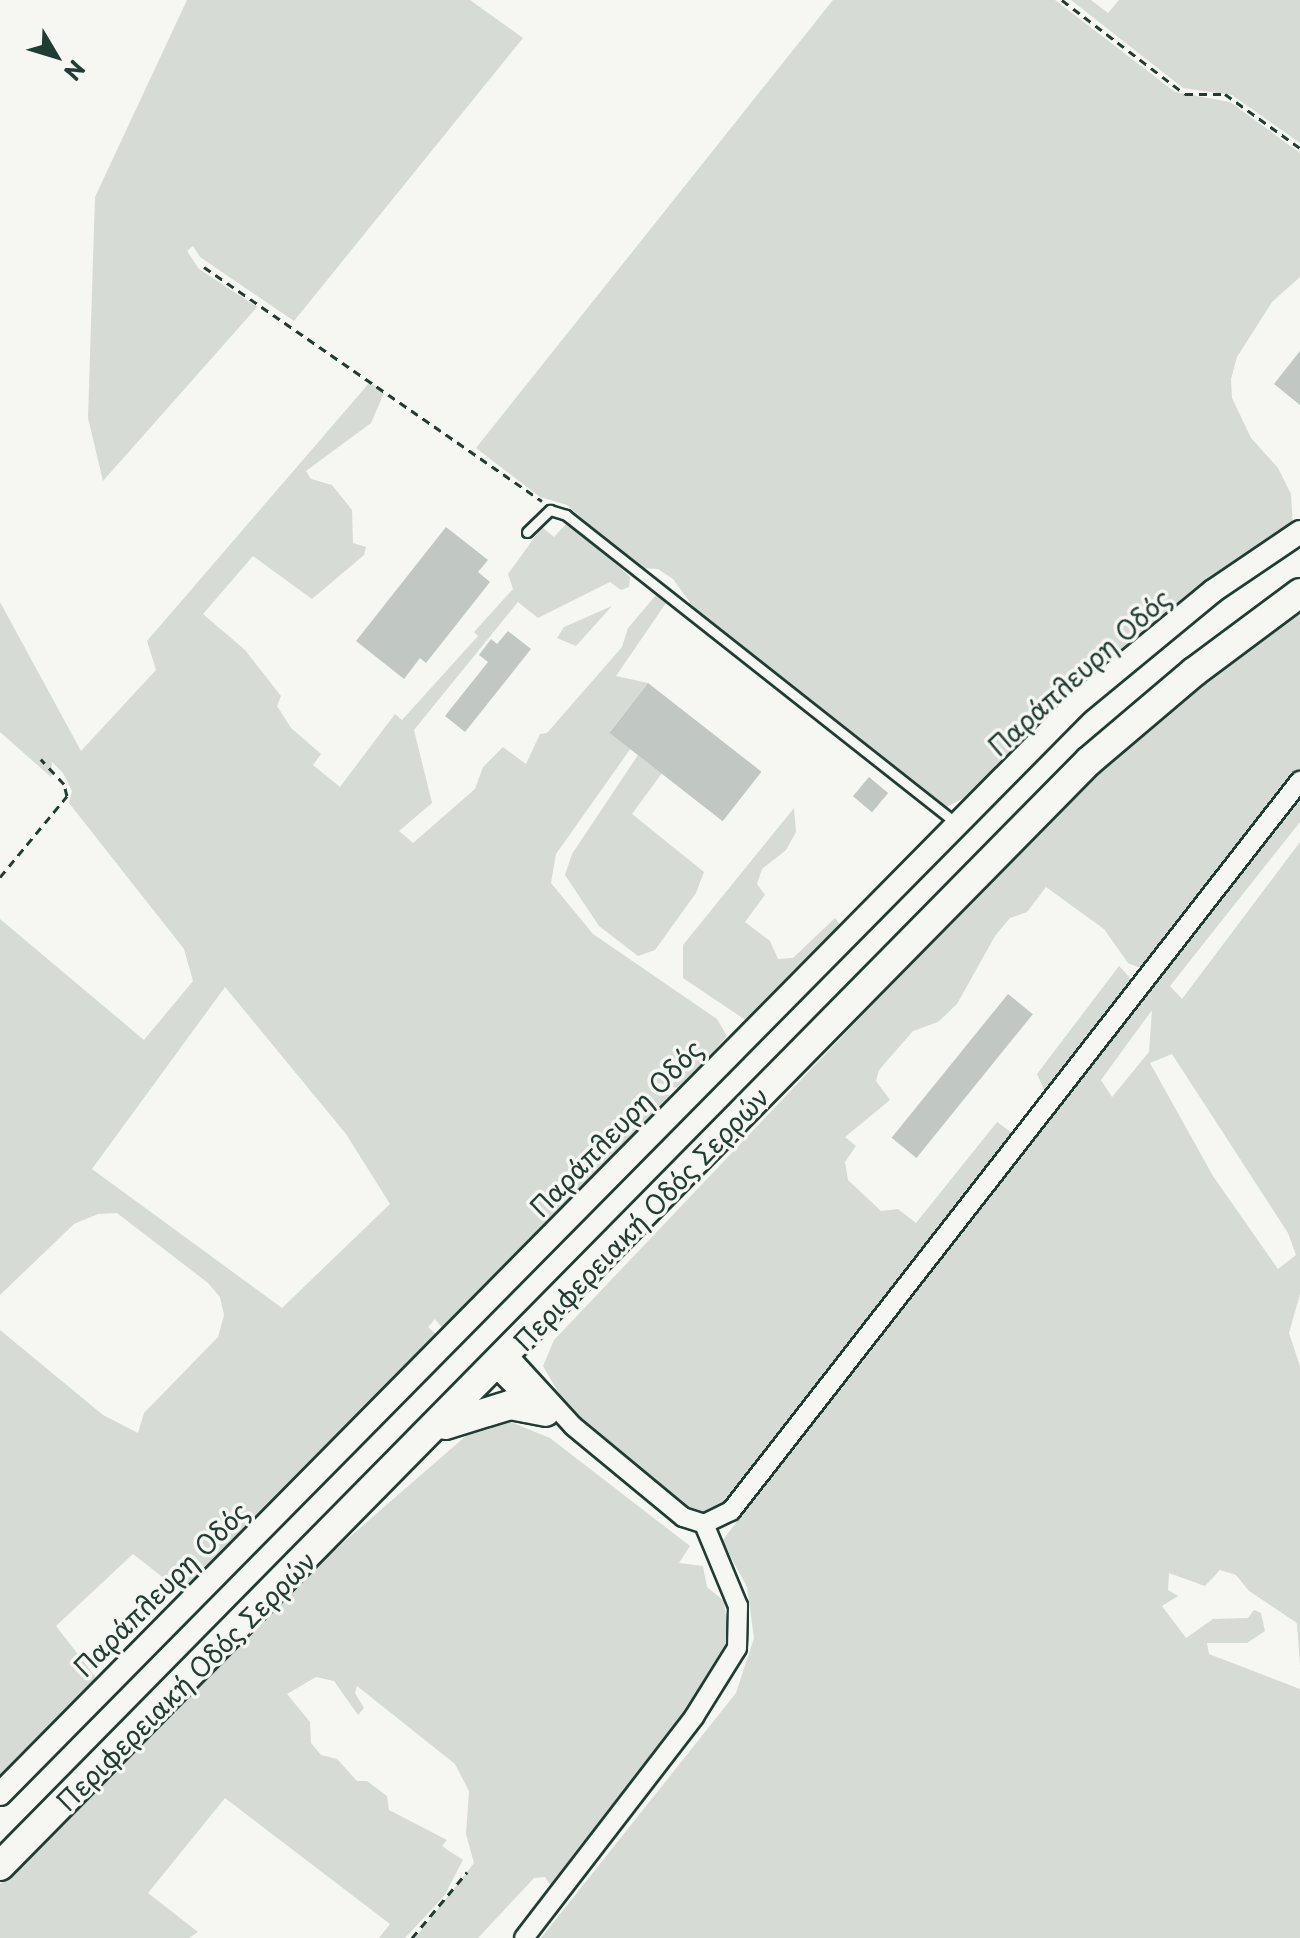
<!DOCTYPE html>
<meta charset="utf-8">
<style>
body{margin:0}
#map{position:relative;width:1300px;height:1938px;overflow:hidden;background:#f6f6f2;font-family:"Playpen Sans",sans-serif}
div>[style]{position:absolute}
.green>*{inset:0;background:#d6dbd6}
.building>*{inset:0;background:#c1c8c3;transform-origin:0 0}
.path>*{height:3px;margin-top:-1.5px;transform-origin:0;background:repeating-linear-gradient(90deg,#1f3d34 0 8px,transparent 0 14px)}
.roads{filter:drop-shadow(2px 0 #1f3d34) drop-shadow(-2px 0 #1f3d34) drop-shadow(0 2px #1f3d34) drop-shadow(0 -2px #1f3d34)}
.service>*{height:9px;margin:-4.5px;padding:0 4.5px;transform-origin:4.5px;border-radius:4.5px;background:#f6f6f2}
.minor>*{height:18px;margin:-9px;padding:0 9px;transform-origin:9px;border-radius:9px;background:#f6f6f2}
.tertiary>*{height:22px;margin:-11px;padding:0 11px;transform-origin:11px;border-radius:11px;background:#f6f6f2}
.primary>*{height:28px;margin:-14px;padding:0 14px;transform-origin:14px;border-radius:14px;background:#f6f6f2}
span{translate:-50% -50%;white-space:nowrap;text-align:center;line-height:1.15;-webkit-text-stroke:7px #f6f6f2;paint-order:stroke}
.street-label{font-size:26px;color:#1f3d34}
.north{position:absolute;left:16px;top:16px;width:80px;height:80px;-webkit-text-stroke:6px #f6f6f2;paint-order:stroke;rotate:128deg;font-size:22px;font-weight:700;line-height:32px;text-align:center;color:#1f3d34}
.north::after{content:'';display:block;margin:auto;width:28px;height:36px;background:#1f3d34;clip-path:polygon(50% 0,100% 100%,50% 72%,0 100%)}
</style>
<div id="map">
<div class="green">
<i style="clip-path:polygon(187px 0,470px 0,523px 38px,294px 321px,200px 257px,193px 246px,187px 251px,199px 269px,257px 307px,103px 481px,88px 418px,95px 197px)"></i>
<i style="clip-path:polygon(833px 0,1055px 0,1175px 92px,1230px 102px,1300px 153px,1300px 277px,1272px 302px,1237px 357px,1231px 379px,1232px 398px,1251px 438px,1278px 468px,1291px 494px,1293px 528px,973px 793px,945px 808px,700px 616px,673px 579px,658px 569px,637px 568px,567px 505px,540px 497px,476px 448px)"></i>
<i style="clip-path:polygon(1071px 0,1091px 0,1108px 13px,1119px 0,1300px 0,1300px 143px,1232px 95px,1183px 88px)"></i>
<i style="clip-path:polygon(evenodd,370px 382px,384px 393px,371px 423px,306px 471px,311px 479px,332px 485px,352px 510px,353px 543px,366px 547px,364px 555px,312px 599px,253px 556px,203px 614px,245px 650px,281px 696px,277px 706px,291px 728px,321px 754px,313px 765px,340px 787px,395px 714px,402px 720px,478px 636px,474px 632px,513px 589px,508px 574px,542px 527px,554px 537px,566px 524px,602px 551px,630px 577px,629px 587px,621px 590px,610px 582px,538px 618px,518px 602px,414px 730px,432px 803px,399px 831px,413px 843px,475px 789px,483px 767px,503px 747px,526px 764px,540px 734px,547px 733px,622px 647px,628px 628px,656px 595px,666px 603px,616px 676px,648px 683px,610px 731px,631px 748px,556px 854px,551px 883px,593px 934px,717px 1019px,727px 1036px,681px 1089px,659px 1083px,654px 1090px,674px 1097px,453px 1323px,443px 1329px,435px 1319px,428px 1327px,438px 1336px,184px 1594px,133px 1554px,56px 1626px,97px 1679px,0 1781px,0 1330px,103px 1415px,138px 1433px,144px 1413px,218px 1337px,224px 1315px,220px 1297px,208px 1283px,117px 1213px,98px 1214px,74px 1224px,0 1295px,0 919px,144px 1040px,193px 981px,184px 949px,69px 803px,72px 791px,63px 773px,52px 762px,51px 777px,0 732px,0 602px,81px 751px,156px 670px,147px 641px,370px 382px,225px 987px,346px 1134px,390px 1204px,282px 1308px,92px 1169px,225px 987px)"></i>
<i style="clip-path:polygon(612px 606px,576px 646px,557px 638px,564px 627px)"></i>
<i style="clip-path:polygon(1300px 611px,1300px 773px,1145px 970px,1128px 963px,1104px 929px,1046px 887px,1027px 912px,1010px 918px,995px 936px,957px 1004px,938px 1022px,913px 1031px,879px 1070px,876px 1081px,890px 1100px,845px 1137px,856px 1146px,845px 1162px,848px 1180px,881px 1211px,898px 1209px,916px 1223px,997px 1122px,1011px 1132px,1010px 1138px,732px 1503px,706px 1516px,696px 1513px,620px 1454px,562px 1399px,543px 1366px,554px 1340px,1064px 803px,1200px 685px)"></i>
<i style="clip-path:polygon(638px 755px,662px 773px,632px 814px,704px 872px,696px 893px,655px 950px,638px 956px,599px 926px,565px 875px,572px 854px)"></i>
<i style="clip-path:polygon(evenodd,1300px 793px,1300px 822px,1170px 986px,1182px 999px,1300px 842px,1300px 1294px,1289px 1333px,1300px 1366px,1300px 1666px,1297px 1623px,1249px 1591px,1236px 1575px,1220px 1570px,1205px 1586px,1169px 1573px,1168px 1590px,1178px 1596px,1162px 1606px,1186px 1638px,1213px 1619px,1248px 1618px,1254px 1610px,1261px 1613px,1265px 1631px,1247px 1643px,1207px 1643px,1209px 1654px,1300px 1689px,1300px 1938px,541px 1938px,736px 1693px,754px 1638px,747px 1587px,722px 1541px,1300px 793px,1152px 1010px,1149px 1052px,1112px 1097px,1101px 1080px,1152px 1010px,1300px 793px,1172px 1054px,1288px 1233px,1296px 1255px,1278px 1269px,1213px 1176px,1150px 1063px,1172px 1054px)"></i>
<i style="clip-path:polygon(794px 808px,796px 832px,786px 850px,762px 869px,757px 884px,765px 895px,745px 922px,770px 941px,778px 959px,793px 958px,835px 918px,842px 927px,747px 1021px,683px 978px,683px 945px)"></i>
<i style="clip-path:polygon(1119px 966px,1133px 981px,1045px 1092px,1037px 1074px)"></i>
<i style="clip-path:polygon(503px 1419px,550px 1438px,690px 1546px,679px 1563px,703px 1566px,707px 1587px,724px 1601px,726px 1615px,727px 1640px,703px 1688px,551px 1886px,545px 1877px,534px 1878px,478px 1938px,415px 1938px,474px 1863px,466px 1834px,469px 1791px,455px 1764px,357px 1686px,355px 1693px,364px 1708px,358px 1715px,334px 1681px,316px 1677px,287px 1694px,310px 1722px,311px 1743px,321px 1755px,337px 1759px,357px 1781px,367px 1781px,387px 1796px,389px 1810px,447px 1840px,442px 1846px,463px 1860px,444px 1896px,405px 1938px,379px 1938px,390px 1924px,225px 1798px,148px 1893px,198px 1932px,189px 1938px,0 1938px,0 1884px,330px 1554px,475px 1428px)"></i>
</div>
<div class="building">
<i style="clip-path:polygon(1300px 351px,1300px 405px,1274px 384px)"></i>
<i style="clip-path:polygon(446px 527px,488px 560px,478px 572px,490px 582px,426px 663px,420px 658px,404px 679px,356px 641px)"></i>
<i style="clip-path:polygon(508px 631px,531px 649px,465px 732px,445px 716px,488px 662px,479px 655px,491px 639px,497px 644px)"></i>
<i style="left:648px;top:683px;width:144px;height:63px;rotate:38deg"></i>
<i style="left:869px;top:777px;width:25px;height:25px;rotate:40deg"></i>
<i style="left:1008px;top:994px;width:32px;height:185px;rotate:39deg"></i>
</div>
<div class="path">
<i style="left:1062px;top:0;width:155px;rotate:37.4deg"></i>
<i style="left:1185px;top:94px;width:40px"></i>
<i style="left:1225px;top:94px;width:92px;rotate:35.8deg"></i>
<i style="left:204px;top:267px;width:411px;rotate:34.7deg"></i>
<i style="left:0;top:877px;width:105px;rotate:-50.4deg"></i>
<i style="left:67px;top:796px;width:12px;rotate:-104deg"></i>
<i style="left:64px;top:784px;width:34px;rotate:-133deg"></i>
<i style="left:412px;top:1938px;width:86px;rotate:-50.2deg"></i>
</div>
<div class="roads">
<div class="service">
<i style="left:527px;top:532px;width:32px;rotate:-44deg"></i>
<i style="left:550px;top:510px;width:17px;rotate:17deg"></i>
<i style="left:566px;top:515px;width:497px;rotate:38.3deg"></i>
</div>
<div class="minor">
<i style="left:508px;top:1355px;width:96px;rotate:47.5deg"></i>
<i style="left:573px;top:1426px;width:143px;rotate:39.6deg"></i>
<i style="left:683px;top:1517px;width:22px;rotate:18deg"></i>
<i style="left:704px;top:1524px;width:30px;rotate:-26deg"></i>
<i style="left:731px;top:1511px;width:926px;rotate:-52.07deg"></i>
<i style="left:496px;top:1368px;width:52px;rotate:45deg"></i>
<i style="left:524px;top:1938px;width:279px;rotate:-52.4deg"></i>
<i style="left:694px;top:1717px;width:81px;rotate:-58.1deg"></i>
<i style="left:737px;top:1648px;width:42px;rotate:-88.6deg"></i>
<i style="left:738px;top:1606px;width:89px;rotate:-112.5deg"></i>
</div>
<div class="tertiary">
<i style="left:0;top:1794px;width:1532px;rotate:-45.37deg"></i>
<i style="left:1076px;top:704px;width:178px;rotate:-39.5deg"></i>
<i style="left:1213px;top:591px;width:105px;rotate:-34.1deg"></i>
</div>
<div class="primary">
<i style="left:445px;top:1425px;width:68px;rotate:-17.1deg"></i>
<i style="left:510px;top:1405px;width:36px;rotate:11deg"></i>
<i style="left:0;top:1866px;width:1551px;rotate:-45.42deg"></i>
<i style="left:1089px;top:761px;width:138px;rotate:-40.3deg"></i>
<i style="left:1194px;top:672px;width:132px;rotate:-36.7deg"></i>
</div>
</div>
<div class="street-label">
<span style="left:1079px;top:672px;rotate:-42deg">Παράπλευρη Οδός</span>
<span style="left:616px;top:1128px;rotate:-46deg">Παράπλευρη Οδός</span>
<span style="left:641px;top:1219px;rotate:-46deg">Περιφερειακή Οδός Σερρών</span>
<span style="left:161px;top:1589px;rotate:-45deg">Παράπλευρη Οδός</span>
<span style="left:186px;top:1681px;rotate:-45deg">Περιφερειακή Οδός Σερρών</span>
</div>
<div class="north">N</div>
</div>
